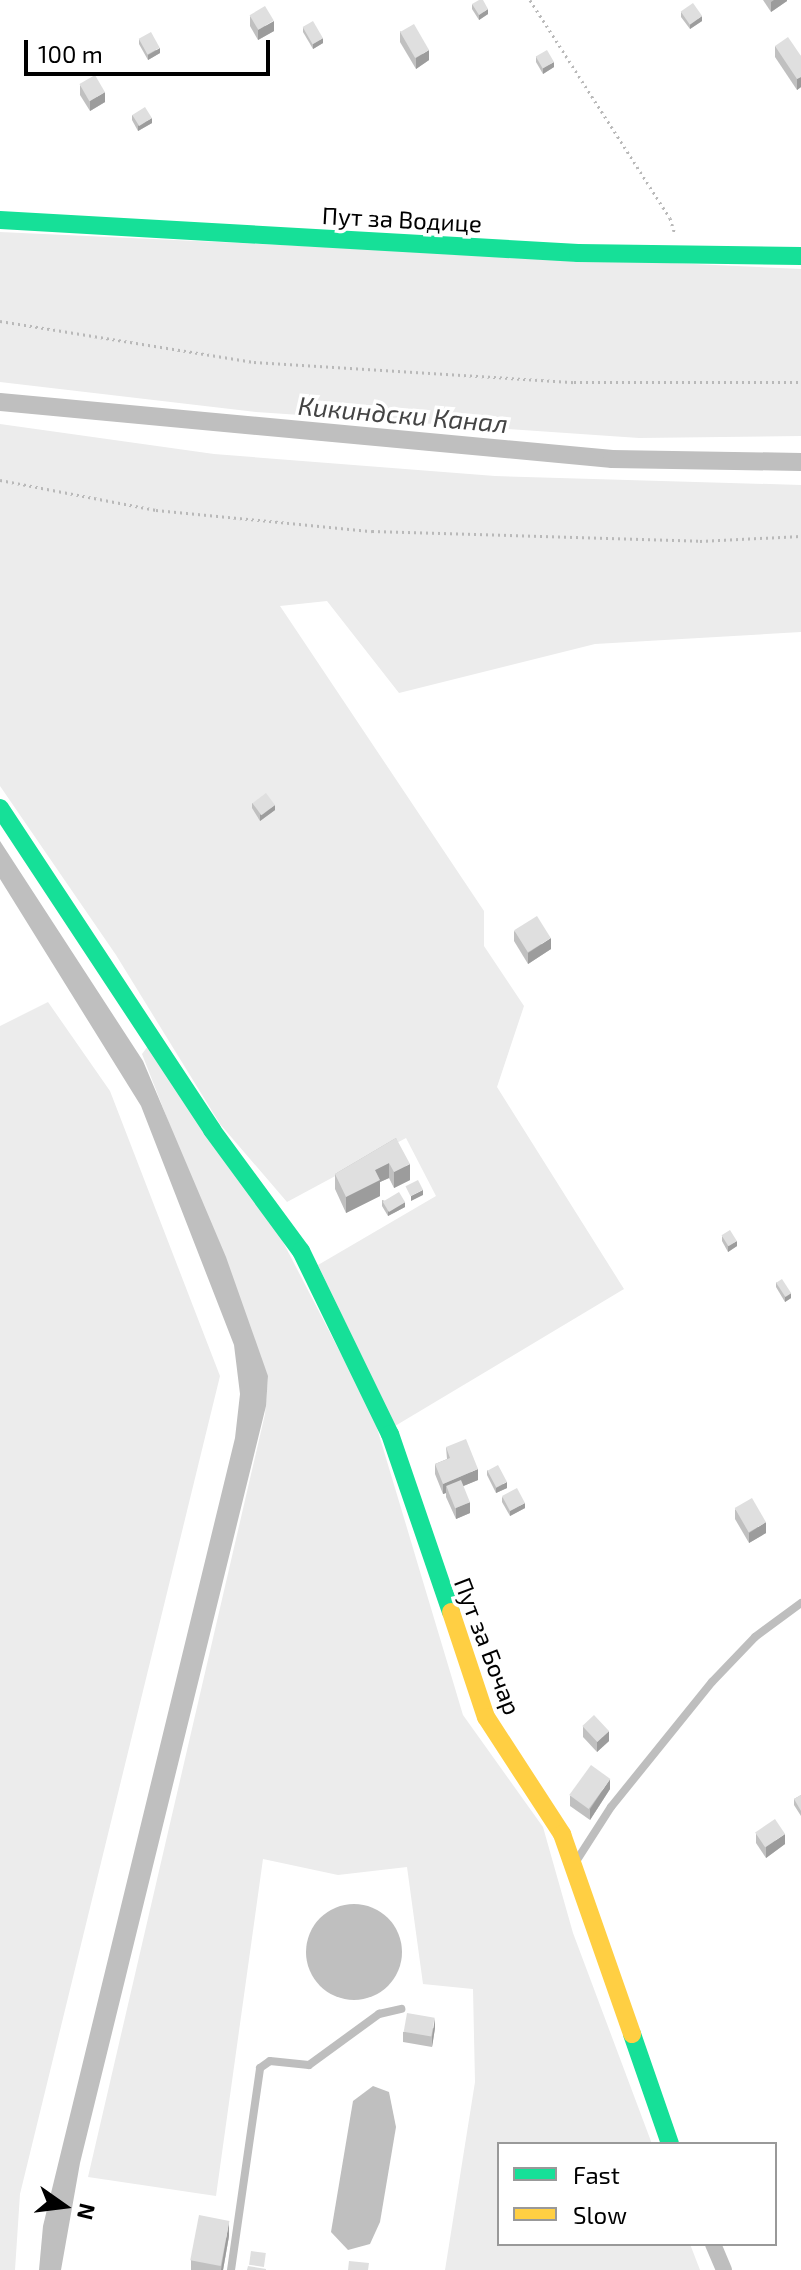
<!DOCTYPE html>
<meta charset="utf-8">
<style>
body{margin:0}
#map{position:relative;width:801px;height:2270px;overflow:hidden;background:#fff;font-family:"Exo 2",sans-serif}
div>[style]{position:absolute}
.green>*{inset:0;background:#ececec}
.water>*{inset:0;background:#bfbfbf}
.round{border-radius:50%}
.canal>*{height:18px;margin:-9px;padding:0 9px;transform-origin:9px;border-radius:9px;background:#bfbfbf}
.path>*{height:3px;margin-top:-1.5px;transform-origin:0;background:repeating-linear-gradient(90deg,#b9b9b9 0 2px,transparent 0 6px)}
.lane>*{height:8px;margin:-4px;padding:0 4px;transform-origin:4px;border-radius:4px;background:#bebebe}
.street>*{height:16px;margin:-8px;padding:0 8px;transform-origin:8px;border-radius:8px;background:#bebebe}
.fast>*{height:18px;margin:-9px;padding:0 9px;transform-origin:9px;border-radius:9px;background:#16e098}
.slow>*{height:18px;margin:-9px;padding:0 9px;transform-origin:9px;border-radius:9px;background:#ffcf43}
.wall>*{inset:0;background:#c0c0c0}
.shaded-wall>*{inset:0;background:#9c9c9c}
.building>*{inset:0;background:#dfdfdf;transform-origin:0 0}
span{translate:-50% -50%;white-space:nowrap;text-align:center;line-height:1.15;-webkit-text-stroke:7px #fff;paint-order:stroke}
.street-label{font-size:24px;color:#000}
.water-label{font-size:26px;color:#444;font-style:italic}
.legend{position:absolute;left:497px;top:2142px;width:280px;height:104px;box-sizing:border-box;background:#fff;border:2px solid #999;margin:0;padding:10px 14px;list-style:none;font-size:24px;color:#000}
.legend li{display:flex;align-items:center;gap:16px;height:40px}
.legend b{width:40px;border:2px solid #999}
.north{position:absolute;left:24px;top:2166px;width:80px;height:80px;-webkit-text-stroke:6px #fff;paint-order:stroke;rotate:104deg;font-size:22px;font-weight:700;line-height:32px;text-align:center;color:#000}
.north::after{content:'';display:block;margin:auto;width:28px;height:36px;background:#000;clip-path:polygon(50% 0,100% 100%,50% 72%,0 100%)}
.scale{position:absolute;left:24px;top:40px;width:246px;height:36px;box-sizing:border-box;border:4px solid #000;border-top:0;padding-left:10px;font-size:24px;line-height:28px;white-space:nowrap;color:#000;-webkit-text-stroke:6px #fff;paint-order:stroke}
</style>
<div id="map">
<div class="green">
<i style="clip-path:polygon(0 232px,801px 269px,801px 436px,639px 438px,256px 412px,0 382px)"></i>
<i style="clip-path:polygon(0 424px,214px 454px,495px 476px,801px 485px,801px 632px,595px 644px,399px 693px,327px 601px,280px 606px,484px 911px,484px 946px,524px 1006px,497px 1087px,624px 1289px,395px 1426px,318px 1265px,436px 1196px,406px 1138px,287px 1202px,220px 1124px,116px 955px,0 786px)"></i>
<i style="clip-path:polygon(48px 1002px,110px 1091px,220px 1376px,20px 2194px,15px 2270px,0 2270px,0 1026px)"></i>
<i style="clip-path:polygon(148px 1046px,281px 1238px,374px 1418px,463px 1715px,543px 1827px,573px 1933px,652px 2144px,499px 2144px,499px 2244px,690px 2244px,700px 2270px,445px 2270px,475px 2082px,473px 1989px,423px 1984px,407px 1867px,338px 1875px,263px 1859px,216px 2196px,88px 2177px,265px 1414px,268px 1377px,142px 1054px)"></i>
</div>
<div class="water">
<i style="clip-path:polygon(0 841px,143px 1061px,226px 1257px,268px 1376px,266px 1406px,80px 2163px,61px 2270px,39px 2270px,43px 2226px,235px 1438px,240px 1394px,234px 1345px,141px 1106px,0 879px)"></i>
<i class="round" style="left:306px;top:1904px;width:96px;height:96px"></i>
<i style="clip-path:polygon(373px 2086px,389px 2092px,396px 2127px,380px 2222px,370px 2244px,348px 2250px,331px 2232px,353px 2101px)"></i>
</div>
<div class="canal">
<i style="left:0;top:402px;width:615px;rotate:5.32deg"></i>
<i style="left:612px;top:459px;width:189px;rotate:0.9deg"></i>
</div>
<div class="path">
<i style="left:530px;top:0;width:259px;rotate:57.3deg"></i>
<i style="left:670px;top:218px;width:17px;rotate:73deg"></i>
<i style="left:0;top:321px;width:257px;rotate:9.2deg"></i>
<i style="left:254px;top:362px;width:321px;rotate:3.6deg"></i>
<i style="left:574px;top:382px;width:227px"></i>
<i style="left:0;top:480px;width:159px;rotate:10.9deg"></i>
<i style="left:156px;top:510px;width:217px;rotate:5.6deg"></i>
<i style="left:372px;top:531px;width:328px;rotate:1.7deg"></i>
<i style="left:700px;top:541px;width:101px;rotate:-2.8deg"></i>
</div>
<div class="lane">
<i style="left:575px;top:1863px;width:67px;rotate:-57.3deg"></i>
<i style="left:611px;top:1807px;width:161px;rotate:-51.1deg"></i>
<i style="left:712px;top:1682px;width:62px;rotate:-46.3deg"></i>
<i style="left:755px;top:1637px;width:57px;rotate:-36.5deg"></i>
<i style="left:231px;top:2270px;width:204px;rotate:-81.8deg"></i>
<i style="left:260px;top:2068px;width:12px;rotate:-35deg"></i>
<i style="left:270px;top:2061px;width:39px;rotate:6deg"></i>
<i style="left:309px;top:2065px;width:87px;rotate:-36.1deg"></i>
<i style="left:379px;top:2014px;width:23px;rotate:-13deg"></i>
</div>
<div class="street">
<i style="left:713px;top:2244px;width:28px;rotate:67deg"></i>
</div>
<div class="fast">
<i style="left:0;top:220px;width:579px;rotate:3.27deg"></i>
<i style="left:578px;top:253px;width:223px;rotate:0.8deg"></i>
<i style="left:0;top:808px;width:386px;rotate:56.6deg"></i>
<i style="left:212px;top:1130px;width:150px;rotate:53.7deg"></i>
<i style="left:301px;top:1251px;width:203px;rotate:64.1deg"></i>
<i style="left:390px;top:1434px;width:188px;rotate:71.1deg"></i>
<i style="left:632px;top:2034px;width:116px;rotate:70.9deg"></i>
</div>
<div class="slow">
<i style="left:451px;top:1612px;width:111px;rotate:71.6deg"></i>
<i style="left:486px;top:1717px;width:140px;rotate:57deg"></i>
<i style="left:562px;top:1834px;width:212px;rotate:70.7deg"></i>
</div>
<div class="wall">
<i style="clip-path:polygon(763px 0,787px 0,787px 1px,771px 12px)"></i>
<i style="clip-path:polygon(472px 4px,488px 14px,479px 20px,472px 9px)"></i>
<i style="clip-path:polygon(681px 12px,702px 21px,690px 29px,681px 17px)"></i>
<i style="clip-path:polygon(250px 16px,274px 31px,258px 40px,250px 26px)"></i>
<i style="clip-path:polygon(303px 27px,323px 43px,313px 49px,303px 32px)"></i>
<i style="clip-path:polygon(400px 31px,429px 60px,416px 69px,400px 42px)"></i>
<i style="clip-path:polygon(139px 39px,160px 53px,148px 60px,139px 44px)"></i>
<i style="clip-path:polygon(775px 46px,801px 56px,801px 87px,797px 90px,775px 57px)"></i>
<i style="clip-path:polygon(536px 56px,554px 67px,543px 74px,536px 62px)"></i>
<i style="clip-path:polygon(80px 85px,105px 102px,90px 111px,80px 95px)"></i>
<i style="clip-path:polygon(132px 115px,152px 123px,138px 131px,132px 120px)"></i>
<i style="clip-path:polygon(252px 803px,275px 810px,260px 821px,252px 808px)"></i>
<i style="clip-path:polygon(514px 931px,551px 949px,528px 964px,514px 941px)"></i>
<i style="clip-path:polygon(396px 1138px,410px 1180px,394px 1188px,389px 1178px,380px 1182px,380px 1196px,346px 1213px,335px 1189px,335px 1174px)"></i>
<i style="clip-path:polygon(382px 1200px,405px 1207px,388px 1216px,382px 1206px)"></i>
<i style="clip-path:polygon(722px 1236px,737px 1246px,728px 1252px,722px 1241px)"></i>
<i style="clip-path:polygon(776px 1282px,791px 1298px,785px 1302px,776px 1287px)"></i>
<i style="clip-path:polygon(446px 1447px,478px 1480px,463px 1486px,470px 1513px,456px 1519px,446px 1497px,446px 1493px,443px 1494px,435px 1474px,435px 1464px,447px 1459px)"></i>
<i style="clip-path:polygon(487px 1470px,507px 1488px,496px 1493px,487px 1475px)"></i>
<i style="clip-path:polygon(502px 1497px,525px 1508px,510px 1516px,502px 1502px)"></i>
<i style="clip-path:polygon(735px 1509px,766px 1533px,749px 1543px,735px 1519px)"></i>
<i style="clip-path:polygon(583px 1726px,609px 1741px,597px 1752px,583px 1737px)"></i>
<i style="clip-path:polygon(610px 1789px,590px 1820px,570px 1806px,570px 1796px)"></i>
<i style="clip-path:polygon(801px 1795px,801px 1816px,794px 1805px,794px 1799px)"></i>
<i style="clip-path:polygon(756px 1833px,785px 1844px,766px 1858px,756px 1843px)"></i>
<i style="clip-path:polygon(435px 2028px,432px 2047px,403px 2042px,403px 2032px)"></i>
<i style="clip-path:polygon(229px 2236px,223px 2270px,191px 2270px,191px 2260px)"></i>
</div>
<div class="shaded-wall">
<i style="clip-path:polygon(774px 0,787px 0,787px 1px,771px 12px,771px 2px)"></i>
<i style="clip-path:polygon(488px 9px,488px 14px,479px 20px,479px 15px)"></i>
<i style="clip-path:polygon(702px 16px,702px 21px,690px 29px,690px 24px)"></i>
<i style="clip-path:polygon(274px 21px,274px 31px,258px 40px,258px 30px)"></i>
<i style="clip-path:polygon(323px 38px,323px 43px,313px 49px,313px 44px)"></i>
<i style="clip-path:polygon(160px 48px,160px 53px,148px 60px,148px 55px)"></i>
<i style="clip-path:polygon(429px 50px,429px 60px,416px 69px,416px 58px)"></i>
<i style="clip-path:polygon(554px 62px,554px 67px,543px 74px,543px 68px)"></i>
<i style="clip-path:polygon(801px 77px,801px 87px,797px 90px,797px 79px)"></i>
<i style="clip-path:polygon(105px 92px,105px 102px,90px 111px,90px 101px)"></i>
<i style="clip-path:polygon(152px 118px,152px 123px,138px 131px,138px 126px)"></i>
<i style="clip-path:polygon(275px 805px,275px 810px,260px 821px,260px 815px)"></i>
<i style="clip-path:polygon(551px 938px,551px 949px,528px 964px,528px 953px)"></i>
<i style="clip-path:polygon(389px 1163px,389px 1178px,380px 1182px,380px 1196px,346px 1213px,346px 1197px,375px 1170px)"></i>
<i style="clip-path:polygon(410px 1164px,410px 1180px,394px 1188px,394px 1172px)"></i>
<i style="clip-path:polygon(423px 1190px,423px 1195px,411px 1201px,411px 1196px)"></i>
<i style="clip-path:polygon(405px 1202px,405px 1207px,388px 1216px,388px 1211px)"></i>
<i style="clip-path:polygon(737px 1241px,737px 1246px,728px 1252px,728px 1246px)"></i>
<i style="clip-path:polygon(791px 1293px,791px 1298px,785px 1302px,785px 1296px)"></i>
<i style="clip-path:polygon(478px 1469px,478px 1480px,449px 1492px,446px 1486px,446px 1493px,443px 1494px,443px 1484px)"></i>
<i style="clip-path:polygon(507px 1482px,507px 1488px,496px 1493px,496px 1488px)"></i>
<i style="clip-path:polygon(470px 1502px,470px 1513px,456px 1519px,456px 1508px)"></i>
<i style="clip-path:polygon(525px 1503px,525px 1508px,510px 1516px,510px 1511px)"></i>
<i style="clip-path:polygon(766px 1522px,766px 1533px,749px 1543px,749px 1533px)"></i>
<i style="clip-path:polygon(609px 1731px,609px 1741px,597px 1752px,597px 1742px)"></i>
<i style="clip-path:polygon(610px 1779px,610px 1789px,590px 1820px,590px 1809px)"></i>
<i style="clip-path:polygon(785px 1834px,785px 1844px,766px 1858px,766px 1847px)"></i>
<i style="clip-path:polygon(435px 2018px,435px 2028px,432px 2047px,432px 2037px)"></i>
<i style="clip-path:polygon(229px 2221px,229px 2236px,223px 2270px,221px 2270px)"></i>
</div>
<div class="building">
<i style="clip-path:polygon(479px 0,483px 0,488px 9px,479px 15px,472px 4px)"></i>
<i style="left:693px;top:3px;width:16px;height:15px;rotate:55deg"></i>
<i style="left:265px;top:6px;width:17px;height:18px;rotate:59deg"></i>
<i style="left:313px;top:21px;width:20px;height:12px;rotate:60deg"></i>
<i style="left:414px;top:24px;width:30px;height:16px;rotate:60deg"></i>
<i style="left:151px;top:32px;width:18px;height:14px;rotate:61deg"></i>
<i style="clip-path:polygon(788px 37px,801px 56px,801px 77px,797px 79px,775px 46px)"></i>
<i style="left:547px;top:50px;width:14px;height:13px;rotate:60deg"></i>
<i style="left:95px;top:75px;width:20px;height:18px;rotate:60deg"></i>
<i style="left:145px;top:107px;width:13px;height:15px;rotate:58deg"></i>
<i style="left:266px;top:793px;width:15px;height:17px;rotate:53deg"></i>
<i style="left:537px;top:916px;width:26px;height:27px;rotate:58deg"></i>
<i style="clip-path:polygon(396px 1138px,410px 1164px,394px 1172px,389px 1163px,375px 1170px,380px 1180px,346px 1197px,335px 1174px)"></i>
<i style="left:418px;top:1180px;width:11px;height:14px;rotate:63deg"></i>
<i style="left:399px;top:1192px;width:12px;height:19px;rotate:59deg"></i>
<i style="left:730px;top:1230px;width:13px;height:10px;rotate:58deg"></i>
<i style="left:782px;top:1279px;width:17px;height:7px;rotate:57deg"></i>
<i style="clip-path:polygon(466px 1439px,478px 1469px,443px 1484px,435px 1464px,450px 1458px,446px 1447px)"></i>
<i style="left:498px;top:1465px;width:19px;height:12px;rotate:62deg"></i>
<i style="left:461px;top:1480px;width:24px;height:16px;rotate:68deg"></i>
<i style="left:517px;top:1488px;width:17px;height:17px;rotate:62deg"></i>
<i style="left:752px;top:1498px;width:28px;height:20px;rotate:60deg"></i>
<i style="left:594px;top:1715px;width:22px;height:16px;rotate:47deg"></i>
<i style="left:591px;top:1765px;width:24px;height:37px;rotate:36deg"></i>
<i style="clip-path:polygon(801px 1795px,801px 1811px,794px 1799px)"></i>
<i style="left:775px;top:1819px;width:18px;height:24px;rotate:56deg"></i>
<i style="left:407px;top:2013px;width:28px;height:19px;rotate:10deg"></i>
<i style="left:199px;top:2215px;width:31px;height:46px;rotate:11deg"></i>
<i style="left:251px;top:2251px;width:15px;height:14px;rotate:8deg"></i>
<i style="clip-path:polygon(349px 2261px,369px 2263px,368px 2270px,348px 2270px)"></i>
<i style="clip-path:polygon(248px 2266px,266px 2269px,266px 2270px,247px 2270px)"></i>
</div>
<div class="street-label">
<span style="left:402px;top:219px;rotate:3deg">Пут за Водице</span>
<span style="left:488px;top:1646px;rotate:69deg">Пут за Бочар</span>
</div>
<div class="water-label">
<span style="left:403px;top:414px;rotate:5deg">Кикиндски Канал</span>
</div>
<ul class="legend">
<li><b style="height:10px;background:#16e098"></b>Fast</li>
<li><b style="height:10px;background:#ffcf43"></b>Slow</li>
</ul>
<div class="north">N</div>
<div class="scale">100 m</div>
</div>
